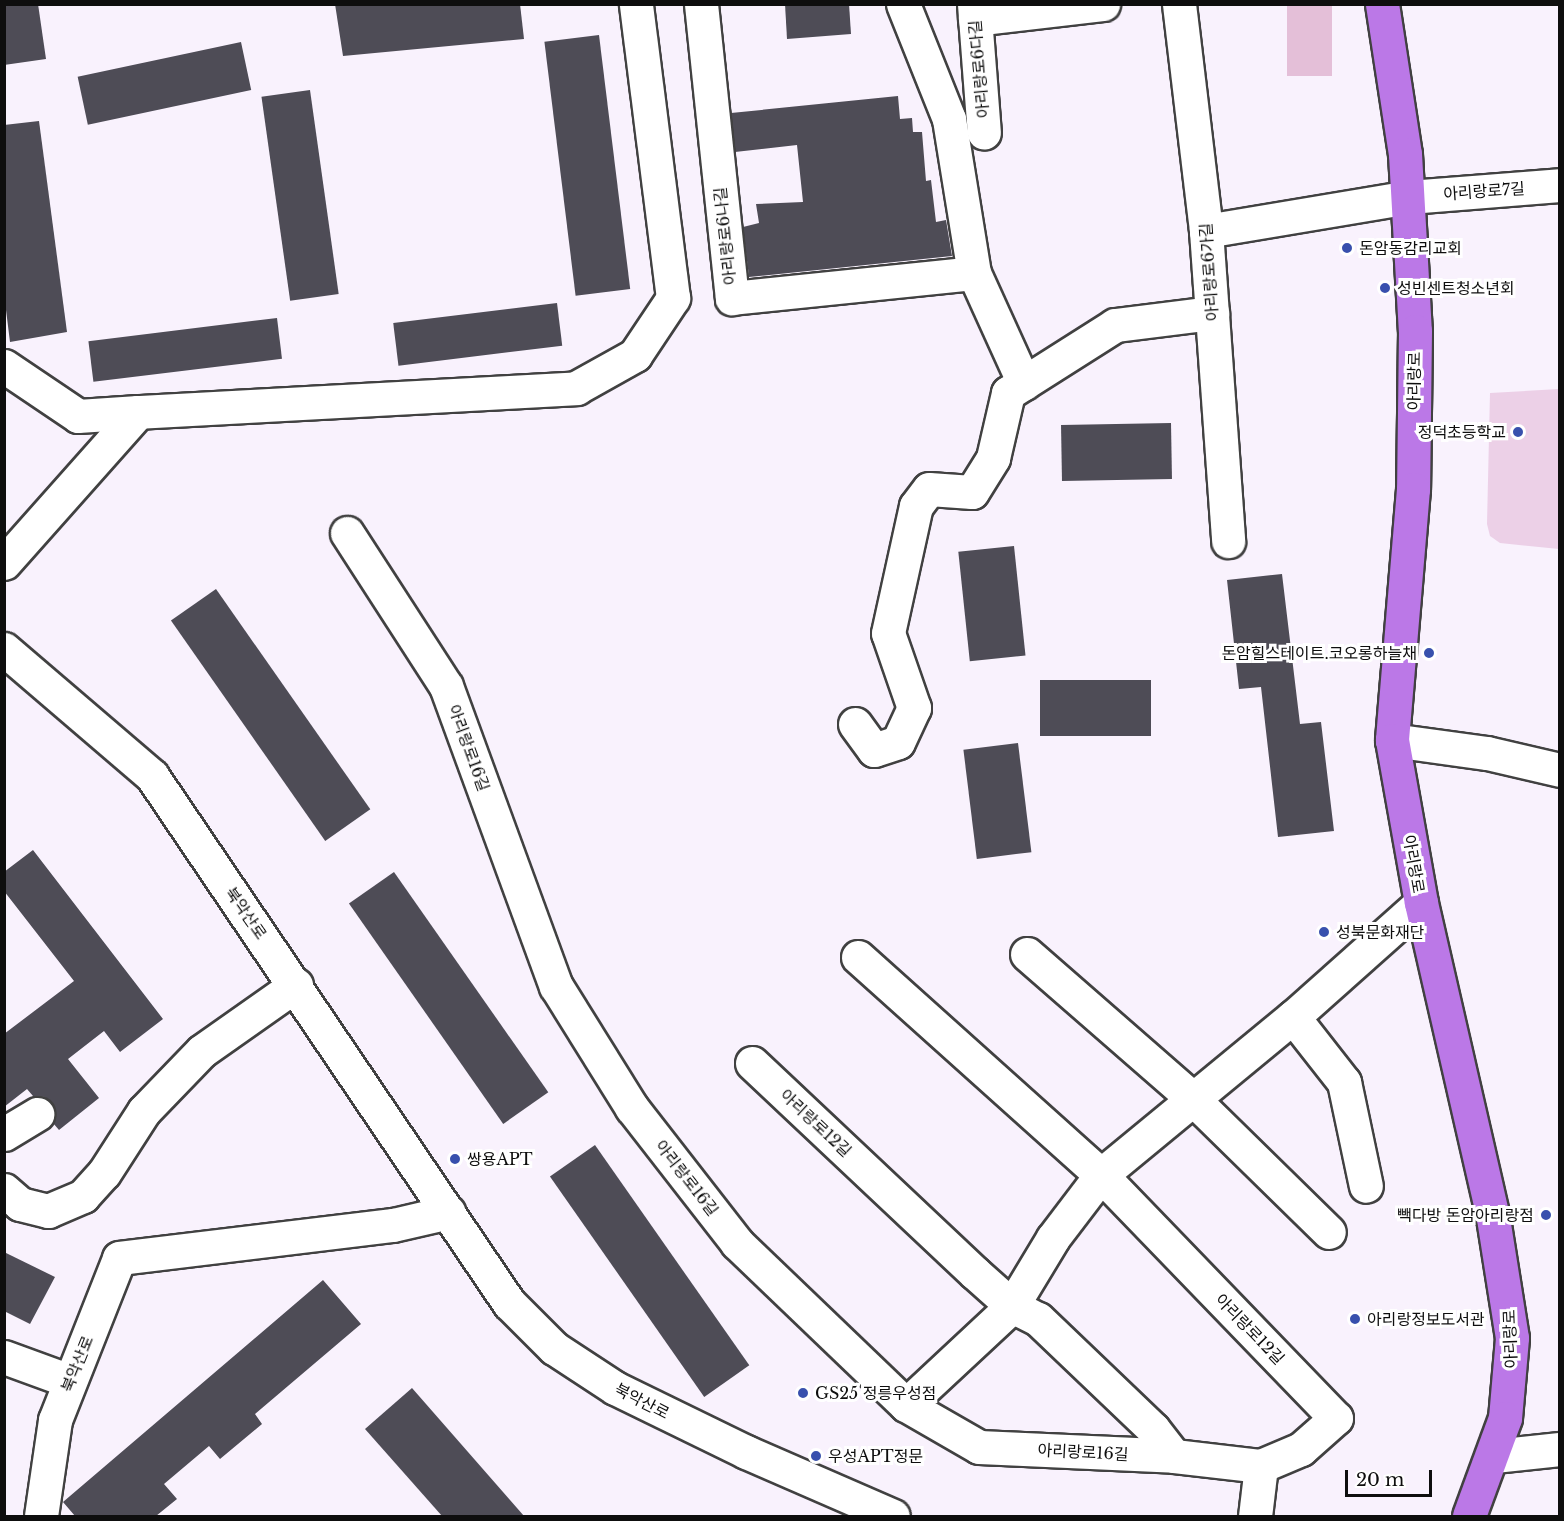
<!DOCTYPE html>
<meta charset="utf-8">
<style>
body{margin:0}
#map{position:relative;width:1564px;height:1521px;overflow:hidden;background:#f9f2fd;font-family:"Libre Baskerville","Noto Sans KR",serif}
div>[style]{position:absolute}
.green>*{inset:0;background:#e4bfd8;transform-origin:0 0}
.pitch>*{inset:0;background:#ecd0e7}
.building>*{inset:0;background:#4e4c56;transform-origin:0 0}
.roads{filter:drop-shadow(2px 0 #414141) drop-shadow(-2px 0 #414141) drop-shadow(0 2px #414141) drop-shadow(0 -2px #414141)}
.minor>*{height:33px;margin:-16.5px;padding:0 16.5px;transform-origin:16.5px;border-radius:16.5px;background:#fff}
.major>*{height:33px;margin:-16.5px;padding:0 16.5px;transform-origin:16.5px;border-radius:16.5px;background:#bb78e7}
.dots>*{width:16px;height:16px;translate:-50% -50%;box-sizing:border-box;border:3px solid #fff;border-radius:50%}
span{translate:-50% -50%;white-space:nowrap;text-align:center;line-height:1.15;-webkit-text-stroke:6px #fff;paint-order:stroke}
.street-label{font-size:16px;color:#0e0e0e}
.poi-label{font-size:16px;color:#0e0e0e}
.left{translate:0 -50%;text-align:left}
.right{translate:-100% -50%;text-align:right}
.frame{position:absolute;inset:0;border:6px solid #0e0e0e;pointer-events:none}
.scale{position:absolute;left:1345px;top:1470px;width:87px;height:27px;box-sizing:border-box;border:3px solid #0e0e0e;border-top:0;padding-left:8px;font-size:18px;line-height:21px;white-space:nowrap;color:#0e0e0e;-webkit-text-stroke:4px #fff;paint-order:stroke}
</style>
<div id="map">
<div class="green">
<i style="left:1287px;top:5px;width:45px;height:71px"></i>
</div>
<div class="pitch">
<i style="clip-path:polygon(1559px 389px,1559px 549px,1500px 543px,1490px 536px,1487px 524px,1490px 393px)"></i>
</div>
<div class="building">
<i style="clip-path:polygon(4px 4px,38px 4px,46px 59px,4px 65px)"></i>
<i style="clip-path:polygon(335px 4px,520px 4px,524px 39px,343px 56px)"></i>
<i style="clip-path:polygon(785px 4px,849px 4px,851px 34px,787px 39px)"></i>
<i style="left:599px;top:35px;width:256px;height:55px;rotate:83deg"></i>
<i style="left:241px;top:42px;width:49px;height:167px;rotate:78deg"></i>
<i style="left:310px;top:90px;width:206px;height:49px;rotate:82deg"></i>
<i style="clip-path:polygon(898px 96px,900px 119px,912px 118px,913px 132px,922px 132px,926px 181px,931px 180px,936px 222px,946px 220px,952px 256px,749px 277px,743px 227px,759px 223px,756px 204px,803px 202px,797px 145px,735px 152px,731px 113px)"></i>
<i style="clip-path:polygon(39px 121px,67px 332px,10px 342px,4px 294px,4px 125px)"></i>
<i style="left:557px;top:303px;width:43px;height:165px;rotate:83deg"></i>
<i style="left:277px;top:318px;width:41px;height:190px;rotate:83deg"></i>
<i style="left:1171px;top:423px;width:56px;height:110px;rotate:89deg"></i>
<i style="left:1014px;top:546px;width:110px;height:56px;rotate:84deg"></i>
<i style="clip-path:polygon(1282px 574px,1300px 724px,1321px 722px,1334px 831px,1278px 837px,1261px 687px,1239px 689px,1227px 580px)"></i>
<i style="left:216px;top:589px;width:269px;height:55px;rotate:55deg"></i>
<i style="left:1151px;top:680px;width:56px;height:111px;rotate:90deg"></i>
<i style="left:1018px;top:743px;width:110px;height:55px;rotate:83deg"></i>
<i style="clip-path:polygon(33px 850px,163px 1019px,120px 1052px,104px 1031px,68px 1059px,99px 1098px,59px 1130px,53px 1123px,53px 1104px,45px 1097px,33px 1096px,27px 1089px,4px 1107px,4px 1034px,74px 981px,4px 891px,4px 872px)"></i>
<i style="left:394px;top:872px;width:269px;height:55px;rotate:55deg"></i>
<i style="left:595px;top:1145px;width:269px;height:55px;rotate:55deg"></i>
<i style="clip-path:polygon(4px 1252px,55px 1277px,30px 1324px,4px 1311px)"></i>
<i style="clip-path:polygon(323px 1280px,361px 1324px,255px 1414px,262px 1424px,220px 1459px,209px 1446px,164px 1484px,177px 1499px,156px 1516px,75px 1516px,63px 1502px)"></i>
<i style="clip-path:polygon(412px 1388px,524px 1516px,442px 1516px,365px 1429px)"></i>
</div>
<div class="roads">
<div class="minor">
<i style="left:701px;top:4px;width:296px;rotate:84deg"></i>
<i style="left:732px;top:298px;width:243px;rotate:-5.9deg"></i>
<i style="left:903px;top:4px;width:124px;rotate:68.2deg"></i>
<i style="left:949px;top:119px;width:156px;rotate:80.8deg"></i>
<i style="left:974px;top:273px;width:121px;rotate:65.6deg"></i>
<i style="left:974px;top:4px;width:129px;rotate:85.6deg"></i>
<i style="left:1179px;top:4px;width:229px;rotate:83.2deg"></i>
<i style="left:1206px;top:231px;width:311px;rotate:85.9deg"></i>
<i style="left:975px;top:19px;width:129px;rotate:-6.7deg"></i>
<i style="left:1206px;top:231px;width:206px;rotate:-9.5deg"></i>
<i style="left:1409px;top:197px;width:151px;rotate:-4.5deg"></i>
<i style="left:4px;top:366px;width:89px;rotate:34deg"></i>
<i style="left:78px;top:416px;width:60px;rotate:-3.8deg"></i>
<i style="left:347px;top:533px;width:182px;rotate:57.1deg"></i>
<i style="left:446px;top:686px;width:320px;rotate:69.9deg"></i>
<i style="left:556px;top:986px;width:144px;rotate:58.1deg"></i>
<i style="left:632px;top:1108px;width:171px;rotate:52.1deg"></i>
<i style="left:737px;top:1243px;width:234px;rotate:43.8deg"></i>
<i style="left:906px;top:1405px;width:84px;rotate:29.9deg"></i>
<i style="left:979px;top:1447px;width:195px;rotate:2.6deg"></i>
<i style="left:1174px;top:1456px;width:88px;rotate:6.6deg"></i>
<i style="left:1261px;top:1466px;width:50px;rotate:96.8deg"></i>
<i style="left:4px;top:563px;width:202px;rotate:-48.4deg"></i>
<i style="left:138px;top:412px;width:439px;rotate:-3.1deg"></i>
<i style="left:576px;top:388px;width:68px;rotate:-29.2deg"></i>
<i style="left:635px;top:355px;width:69px;rotate:-56.3deg"></i>
<i style="left:673px;top:298px;width:296px;rotate:-97.2deg"></i>
<i style="left:4px;top:649px;width:195px;rotate:40.6deg"></i>
<i style="left:152px;top:776px;width:637px;rotate:55.89deg"></i>
<i style="left:509px;top:1303px;width:64px;rotate:45deg"></i>
<i style="left:554px;top:1348px;width:73px;rotate:33.3deg"></i>
<i style="left:615px;top:1388px;width:146px;rotate:26deg"></i>
<i style="left:746px;top:1452px;width:160px;rotate:23.5deg"></i>
<i style="left:855px;top:724px;width:32px;rotate:54deg"></i>
<i style="left:874px;top:750px;width:25px;rotate:-18deg"></i>
<i style="left:898px;top:742px;width:38px;rotate:-65deg"></i>
<i style="left:914px;top:708px;width:79px;rotate:-109.1deg"></i>
<i style="left:888px;top:633px;width:130px;rotate:-77.6deg"></i>
<i style="left:916px;top:506px;width:21px;rotate:-53deg"></i>
<i style="left:929px;top:489px;width:43px;rotate:4deg"></i>
<i style="left:972px;top:492px;width:40px;rotate:-58deg"></i>
<i style="left:993px;top:458px;width:67px;rotate:-77deg"></i>
<i style="left:1008px;top:393px;width:127px;rotate:-32.4deg"></i>
<i style="left:1115px;top:325px;width:98px;rotate:-7.1deg"></i>
<i style="left:1392px;top:740px;width:96px;rotate:7.8deg"></i>
<i style="left:1487px;top:753px;width:75px;rotate:13.1deg"></i>
<i style="left:1027px;top:954px;width:220px;rotate:41.1deg"></i>
<i style="left:1193px;top:1099px;width:190px;rotate:44.4deg"></i>
<i style="left:858px;top:957px;width:326px;rotate:41.9deg"></i>
<i style="left:1101px;top:1175px;width:338px;rotate:46deg"></i>
<i style="left:1336px;top:1418px;width:47px;rotate:138.5deg"></i>
<i style="left:1301px;top:1449px;width:43px;rotate:157deg"></i>
<i style="left:1293px;top:1017px;width:83px;rotate:51.9deg"></i>
<i style="left:1344px;top:1082px;width:106px;rotate:78.1deg"></i>
<i style="left:752px;top:1063px;width:306px;rotate:43.3deg"></i>
<i style="left:975px;top:1273px;width:50px;rotate:41.7deg"></i>
<i style="left:1012px;top:1306px;width:29px;rotate:27deg"></i>
<i style="left:1038px;top:1319px;width:159px;rotate:43.7deg"></i>
<i style="left:1153px;top:1429px;width:34px;rotate:52deg"></i>
<i style="left:4px;top:1134px;width:39px;rotate:-31deg"></i>
<i style="left:4px;top:1190px;width:21px;rotate:41deg"></i>
<i style="left:20px;top:1204px;width:29px;rotate:14deg"></i>
<i style="left:48px;top:1211px;width:38px;rotate:-23deg"></i>
<i style="left:83px;top:1196px;width:31px;rotate:-48deg"></i>
<i style="left:104px;top:1173px;width:74px;rotate:-57.2deg"></i>
<i style="left:144px;top:1111px;width:83px;rotate:-46deg"></i>
<i style="left:202px;top:1051px;width:115px;rotate:-35.1deg"></i>
<i style="left:4px;top:1357px;width:70px;rotate:20deg"></i>
<i style="left:906px;top:1405px;width:145px;rotate:-43deg"></i>
<i style="left:1012px;top:1306px;width:79px;rotate:-58.9deg"></i>
<i style="left:1053px;top:1238px;width:79px;rotate:-52.7deg"></i>
<i style="left:1101px;top:1175px;width:249px;rotate:-39.5deg"></i>
<i style="left:1293px;top:1017px;width:171px;rotate:-41.7deg"></i>
<i style="left:1494px;top:1456px;width:66px;rotate:-6.1deg"></i>
<i style="left:41px;top:1516px;width:97px;rotate:-81.7deg"></i>
<i style="left:55px;top:1420px;width:174px;rotate:-68.4deg"></i>
<i style="left:119px;top:1258px;width:276px;rotate:-6.9deg"></i>
<i style="left:393px;top:1225px;width:57px;rotate:-13.1deg"></i>
</div>
<div class="major">
<i style="left:1382px;top:4px;width:152px;rotate:81.3deg"></i>
<i style="left:1405px;top:154px;width:177px;rotate:86.8deg"></i>
<i style="left:1415px;top:331px;width:158px;rotate:90.7deg"></i>
<i style="left:1413px;top:489px;width:252px;rotate:94.8deg"></i>
<i style="left:1392px;top:740px;width:166px;rotate:79.9deg"></i>
<i style="left:1421px;top:903px;width:323px;rotate:77.1deg"></i>
<i style="left:1493px;top:1218px;width:121px;rotate:81deg"></i>
<i style="left:1512px;top:1338px;width:80px;rotate:95deg"></i>
<i style="left:1505px;top:1418px;width:104px;rotate:110.2deg"></i>
</div>
</div>
<div class="dots">
<i style="left:1347px;top:248px;background:#3850ad"></i>
<i style="left:1385px;top:288px;background:#3850ad"></i>
<i style="left:1518px;top:432px;background:#3850ad"></i>
<i style="left:1429px;top:653px;background:#3850ad"></i>
<i style="left:1324px;top:932px;background:#3850ad"></i>
<i style="left:455px;top:1159px;background:#3850ad"></i>
<i style="left:1546px;top:1215px;background:#3850ad"></i>
<i style="left:1355px;top:1319px;background:#3850ad"></i>
<i style="left:803px;top:1393px;background:#3850ad"></i>
<i style="left:816px;top:1456px;background:#3850ad"></i>
</div>
<div class="street-label">
<span style="left:979px;top:69px;rotate:-95deg">아리랑로6다길</span>
<span style="left:1484px;top:191px;rotate:-4deg">아리랑로7길</span>
<span style="left:725px;top:236px;rotate:-96deg">아리랑로6나길</span>
<span style="left:1209px;top:272px;rotate:-94deg">아리랑로6가길</span>
<span style="left:1414px;top:381px;rotate:-89deg">아리랑로</span>
<span style="left:469px;top:748px;rotate:70deg">아리랑로16길</span>
<span style="left:1414px;top:864px;rotate:80deg">아리랑로</span>
<span style="left:246px;top:913px;rotate:55deg">북악산로</span>
<span style="left:816px;top:1123px;rotate:43deg">아리랑로12길</span>
<span style="left:687px;top:1178px;rotate:52deg">아리랑로16길</span>
<span style="left:1250px;top:1329px;rotate:46deg">아리랑로12길</span>
<span style="left:1510px;top:1339px;rotate:-92deg">아리랑로</span>
<span style="left:77px;top:1364px;rotate:-68deg">북악산로</span>
<span style="left:642px;top:1401px;rotate:27deg">북악산로</span>
<span style="left:1083px;top:1452px;rotate:3deg">아리랑로16길</span>
</div>
<div class="poi-label">
<span class="left" style="left:1359px;top:248px">돈암동감리교회</span>
<span class="left" style="left:1397px;top:288px">성빈센트청소년회</span>
<span class="right" style="left:1506px;top:432px">정덕초등학교</span>
<span class="right" style="left:1417px;top:653px">돈암힐스테이트.코오롱하늘채</span>
<span class="left" style="left:1336px;top:932px">성북문화재단</span>
<span class="left" style="left:467px;top:1159px">쌍용APT</span>
<span class="right" style="left:1534px;top:1215px">빽다방 돈암아리랑점</span>
<span class="left" style="left:1367px;top:1319px">아리랑정보도서관</span>
<span class="left" style="left:815px;top:1393px">GS25 정릉우성점</span>
<span class="left" style="left:828px;top:1456px">우성APT정문</span>
</div>
<div class="frame"></div>
<div class="scale">20 m</div>
</div>
